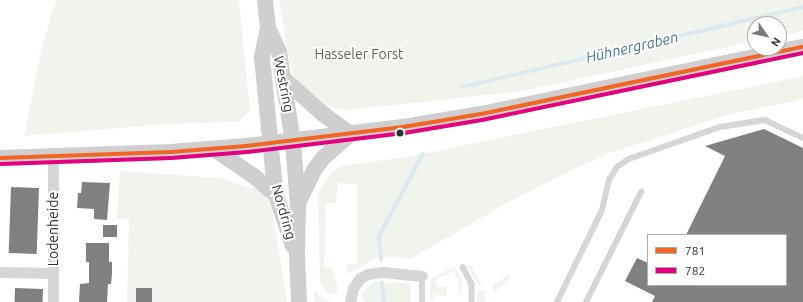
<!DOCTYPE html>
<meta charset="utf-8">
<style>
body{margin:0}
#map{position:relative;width:803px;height:302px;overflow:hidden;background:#fff;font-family:Ubuntu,sans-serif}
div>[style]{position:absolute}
.green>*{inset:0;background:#f1f3ed;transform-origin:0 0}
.stream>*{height:4px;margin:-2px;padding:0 2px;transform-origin:2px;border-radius:2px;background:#dbe9f0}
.building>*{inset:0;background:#808080;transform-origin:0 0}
.lane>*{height:5.5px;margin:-2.75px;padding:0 2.75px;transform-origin:2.75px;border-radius:2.75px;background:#d6d6d6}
.street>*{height:11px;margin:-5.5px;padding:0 5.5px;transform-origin:5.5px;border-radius:5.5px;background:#d6d6d6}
.secondary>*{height:16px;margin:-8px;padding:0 8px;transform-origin:8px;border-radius:8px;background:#cfcfcf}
.bus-1>*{height:4px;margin:-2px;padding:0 2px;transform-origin:2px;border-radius:2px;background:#f26522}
.bus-2>*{height:4px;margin:-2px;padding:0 2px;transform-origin:2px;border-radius:2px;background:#e5007d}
.dots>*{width:11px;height:11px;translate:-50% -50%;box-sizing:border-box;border:2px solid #fff;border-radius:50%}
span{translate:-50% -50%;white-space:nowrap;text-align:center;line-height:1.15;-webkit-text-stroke:4px #fff;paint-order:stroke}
.park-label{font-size:14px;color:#586c41}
.street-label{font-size:14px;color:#323232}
.water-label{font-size:15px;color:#437890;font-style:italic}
.legend{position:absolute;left:647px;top:234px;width:140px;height:52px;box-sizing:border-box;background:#fff;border:1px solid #adadad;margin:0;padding:5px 7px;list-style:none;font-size:12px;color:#323232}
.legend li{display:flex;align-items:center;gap:8px;height:20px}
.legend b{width:20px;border:1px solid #adadad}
.north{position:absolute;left:747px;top:16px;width:40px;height:40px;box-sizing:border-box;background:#fff;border:1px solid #adadad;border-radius:50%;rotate:124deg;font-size:11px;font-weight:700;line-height:16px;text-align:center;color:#323232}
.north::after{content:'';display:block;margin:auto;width:14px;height:18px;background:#7a7a7a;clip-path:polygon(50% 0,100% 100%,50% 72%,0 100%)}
</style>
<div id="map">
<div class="green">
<i style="clip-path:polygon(56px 0,239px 0,250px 110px,239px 122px,164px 124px,24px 136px,42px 47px)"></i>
<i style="clip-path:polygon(279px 0,803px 0,803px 31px,779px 36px,779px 24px,755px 24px,755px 41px,523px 91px,346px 110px,331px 107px,311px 95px,303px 89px,294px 76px,288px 55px)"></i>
<i style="clip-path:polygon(803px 76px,803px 99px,727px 115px,610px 153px,568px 172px,511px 201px,410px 259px,399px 257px,378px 257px,348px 274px,346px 265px,357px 263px,357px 184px,338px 183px,336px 203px,326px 203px,324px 269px,331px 267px,338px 288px,337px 292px,333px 294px,327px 292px,320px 284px,318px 196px,326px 179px,337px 168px,347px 165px,407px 157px)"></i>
<i style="clip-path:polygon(120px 171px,220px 178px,252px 189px,257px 184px,272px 208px,287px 302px,127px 302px,129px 219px,117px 218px)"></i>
<i style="left:470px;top:265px;width:23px;height:3px;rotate:59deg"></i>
<i style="clip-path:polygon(454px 266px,462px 280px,461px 295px,459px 294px,459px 282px,454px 271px,436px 279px,437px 287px,447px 287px,446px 296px,434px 295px,433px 300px,430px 300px,430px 280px)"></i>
<i style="clip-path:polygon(510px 274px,510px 278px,494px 292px,493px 285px)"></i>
<i style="clip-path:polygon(375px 282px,411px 283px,411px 302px,365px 302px,364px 299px,360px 297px,363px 291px)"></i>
<i style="clip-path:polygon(485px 289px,485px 302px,477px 302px,477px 292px)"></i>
<i style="clip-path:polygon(314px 290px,323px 299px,332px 302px,315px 302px)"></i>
</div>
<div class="stream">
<i style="left:462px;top:87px;width:350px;rotate:-13.2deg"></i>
<i style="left:381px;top:260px;width:24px;rotate:-95deg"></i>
<i style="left:379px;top:236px;width:93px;rotate:-61.8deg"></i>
<i style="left:382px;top:283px;width:19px;rotate:84deg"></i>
</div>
<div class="building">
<i style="clip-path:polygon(764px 129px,803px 148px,803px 302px,652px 302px,655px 296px,625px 281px,637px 258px,648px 263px,648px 285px,786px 285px,786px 235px,686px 235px,725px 156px,705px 146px)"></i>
<i style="clip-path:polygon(82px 182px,110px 183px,107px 220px,94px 219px,94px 209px,77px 208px,78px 193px,81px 193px)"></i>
<i style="left:11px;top:187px;width:28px;height:66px;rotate:2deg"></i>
<i style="left:103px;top:225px;width:14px;height:12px"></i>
<i style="clip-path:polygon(86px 243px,109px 243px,109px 262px,112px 262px,112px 274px,111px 284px,108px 284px,107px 302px,79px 302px,80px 284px,89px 283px,89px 262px,86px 262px)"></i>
<i style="left:15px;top:288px;width:28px;height:14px;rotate:2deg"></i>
<i style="left:136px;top:288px;width:16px;height:14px"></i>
</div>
<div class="lane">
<i style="left:463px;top:267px;width:19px;rotate:62deg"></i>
<i style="left:472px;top:284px;width:18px;rotate:90deg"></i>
<i style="left:422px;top:302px;width:26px;rotate:-90deg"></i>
<i style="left:557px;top:302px;width:102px;rotate:-63.9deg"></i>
<i style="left:602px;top:210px;width:31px;rotate:-77deg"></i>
<i style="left:609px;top:180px;width:15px;rotate:-58deg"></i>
<i style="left:617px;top:167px;width:14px;rotate:-34deg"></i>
<i style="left:629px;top:159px;width:96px;rotate:-19.4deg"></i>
<i style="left:720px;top:127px;width:46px;rotate:-8.8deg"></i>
<i style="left:765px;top:120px;width:42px;rotate:25.3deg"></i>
<i style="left:586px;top:302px;width:123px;rotate:-63.4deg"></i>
</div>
<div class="street">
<i style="left:53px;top:156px;width:146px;rotate:90deg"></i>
<i style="left:0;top:272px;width:53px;rotate:1.1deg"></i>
<i style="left:350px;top:302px;width:14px;rotate:-78deg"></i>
<i style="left:353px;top:288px;width:12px;rotate:-55deg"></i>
<i style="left:360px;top:278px;width:9px;rotate:-27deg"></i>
<i style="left:368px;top:274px;width:15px;rotate:-8deg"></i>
<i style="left:383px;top:272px;width:39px;rotate:6deg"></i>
</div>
<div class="secondary">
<i style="left:265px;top:0;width:28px;rotate:84deg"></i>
<i style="left:268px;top:28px;width:30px;rotate:102deg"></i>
<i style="left:262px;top:57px;width:114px;rotate:84.4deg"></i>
<i style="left:273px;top:170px;width:25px;rotate:83deg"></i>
<i style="left:276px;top:195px;width:54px;rotate:71.6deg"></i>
<i style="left:268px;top:28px;width:26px;rotate:65deg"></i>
<i style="left:279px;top:52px;width:91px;rotate:81.2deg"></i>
<i style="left:293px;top:142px;width:63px;rotate:85.5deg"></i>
<i style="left:298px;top:205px;width:50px;rotate:91.1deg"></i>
<i style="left:297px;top:255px;width:47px;rotate:87.6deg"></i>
<i style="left:285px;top:80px;width:51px;rotate:41.8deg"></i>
<i style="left:323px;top:114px;width:34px;rotate:36deg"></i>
<i style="left:214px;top:149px;width:50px;rotate:34.3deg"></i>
<i style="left:255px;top:177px;width:28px;rotate:41deg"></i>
<i style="left:0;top:158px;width:171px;rotate:-2deg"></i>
<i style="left:171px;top:152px;width:75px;rotate:-4.6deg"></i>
<i style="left:246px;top:146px;width:158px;rotate:-6.9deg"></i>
<i style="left:403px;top:127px;width:79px;rotate:-9.5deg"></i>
<i style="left:481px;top:114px;width:329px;rotate:-11.8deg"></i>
<i style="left:299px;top:201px;width:34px;rotate:-64deg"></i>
<i style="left:314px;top:170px;width:15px;rotate:-53deg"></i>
<i style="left:323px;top:158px;width:37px;rotate:-41deg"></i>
</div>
<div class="bus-1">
<i style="left:0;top:158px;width:171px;rotate:-2deg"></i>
<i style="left:171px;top:152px;width:75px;rotate:-4.6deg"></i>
<i style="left:246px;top:146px;width:158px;rotate:-6.9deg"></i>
<i style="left:403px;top:127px;width:79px;rotate:-9.5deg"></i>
<i style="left:481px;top:114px;width:329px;rotate:-11.8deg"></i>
</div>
<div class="bus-2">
<i style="left:0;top:164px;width:171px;rotate:-2deg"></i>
<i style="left:171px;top:158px;width:76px;rotate:-4.5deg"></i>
<i style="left:247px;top:152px;width:158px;rotate:-6.9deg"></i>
<i style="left:404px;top:133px;width:79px;rotate:-9.5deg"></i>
<i style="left:482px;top:120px;width:328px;rotate:-11.8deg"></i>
</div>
<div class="dots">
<i style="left:400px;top:133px;background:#323232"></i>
</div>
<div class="park-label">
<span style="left:359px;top:54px">Hasseler Forst</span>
</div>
<div class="street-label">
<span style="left:284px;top:84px;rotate:79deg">Westring</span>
<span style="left:284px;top:212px;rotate:74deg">Nordring</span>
<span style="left:53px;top:229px;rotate:-90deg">Lodenheide</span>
</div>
<div class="water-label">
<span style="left:632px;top:47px;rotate:-13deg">Hühnergraben</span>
</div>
<ul class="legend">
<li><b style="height:5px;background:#f26522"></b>781</li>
<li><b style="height:5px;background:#e5007d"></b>782</li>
</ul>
<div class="north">N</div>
</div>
